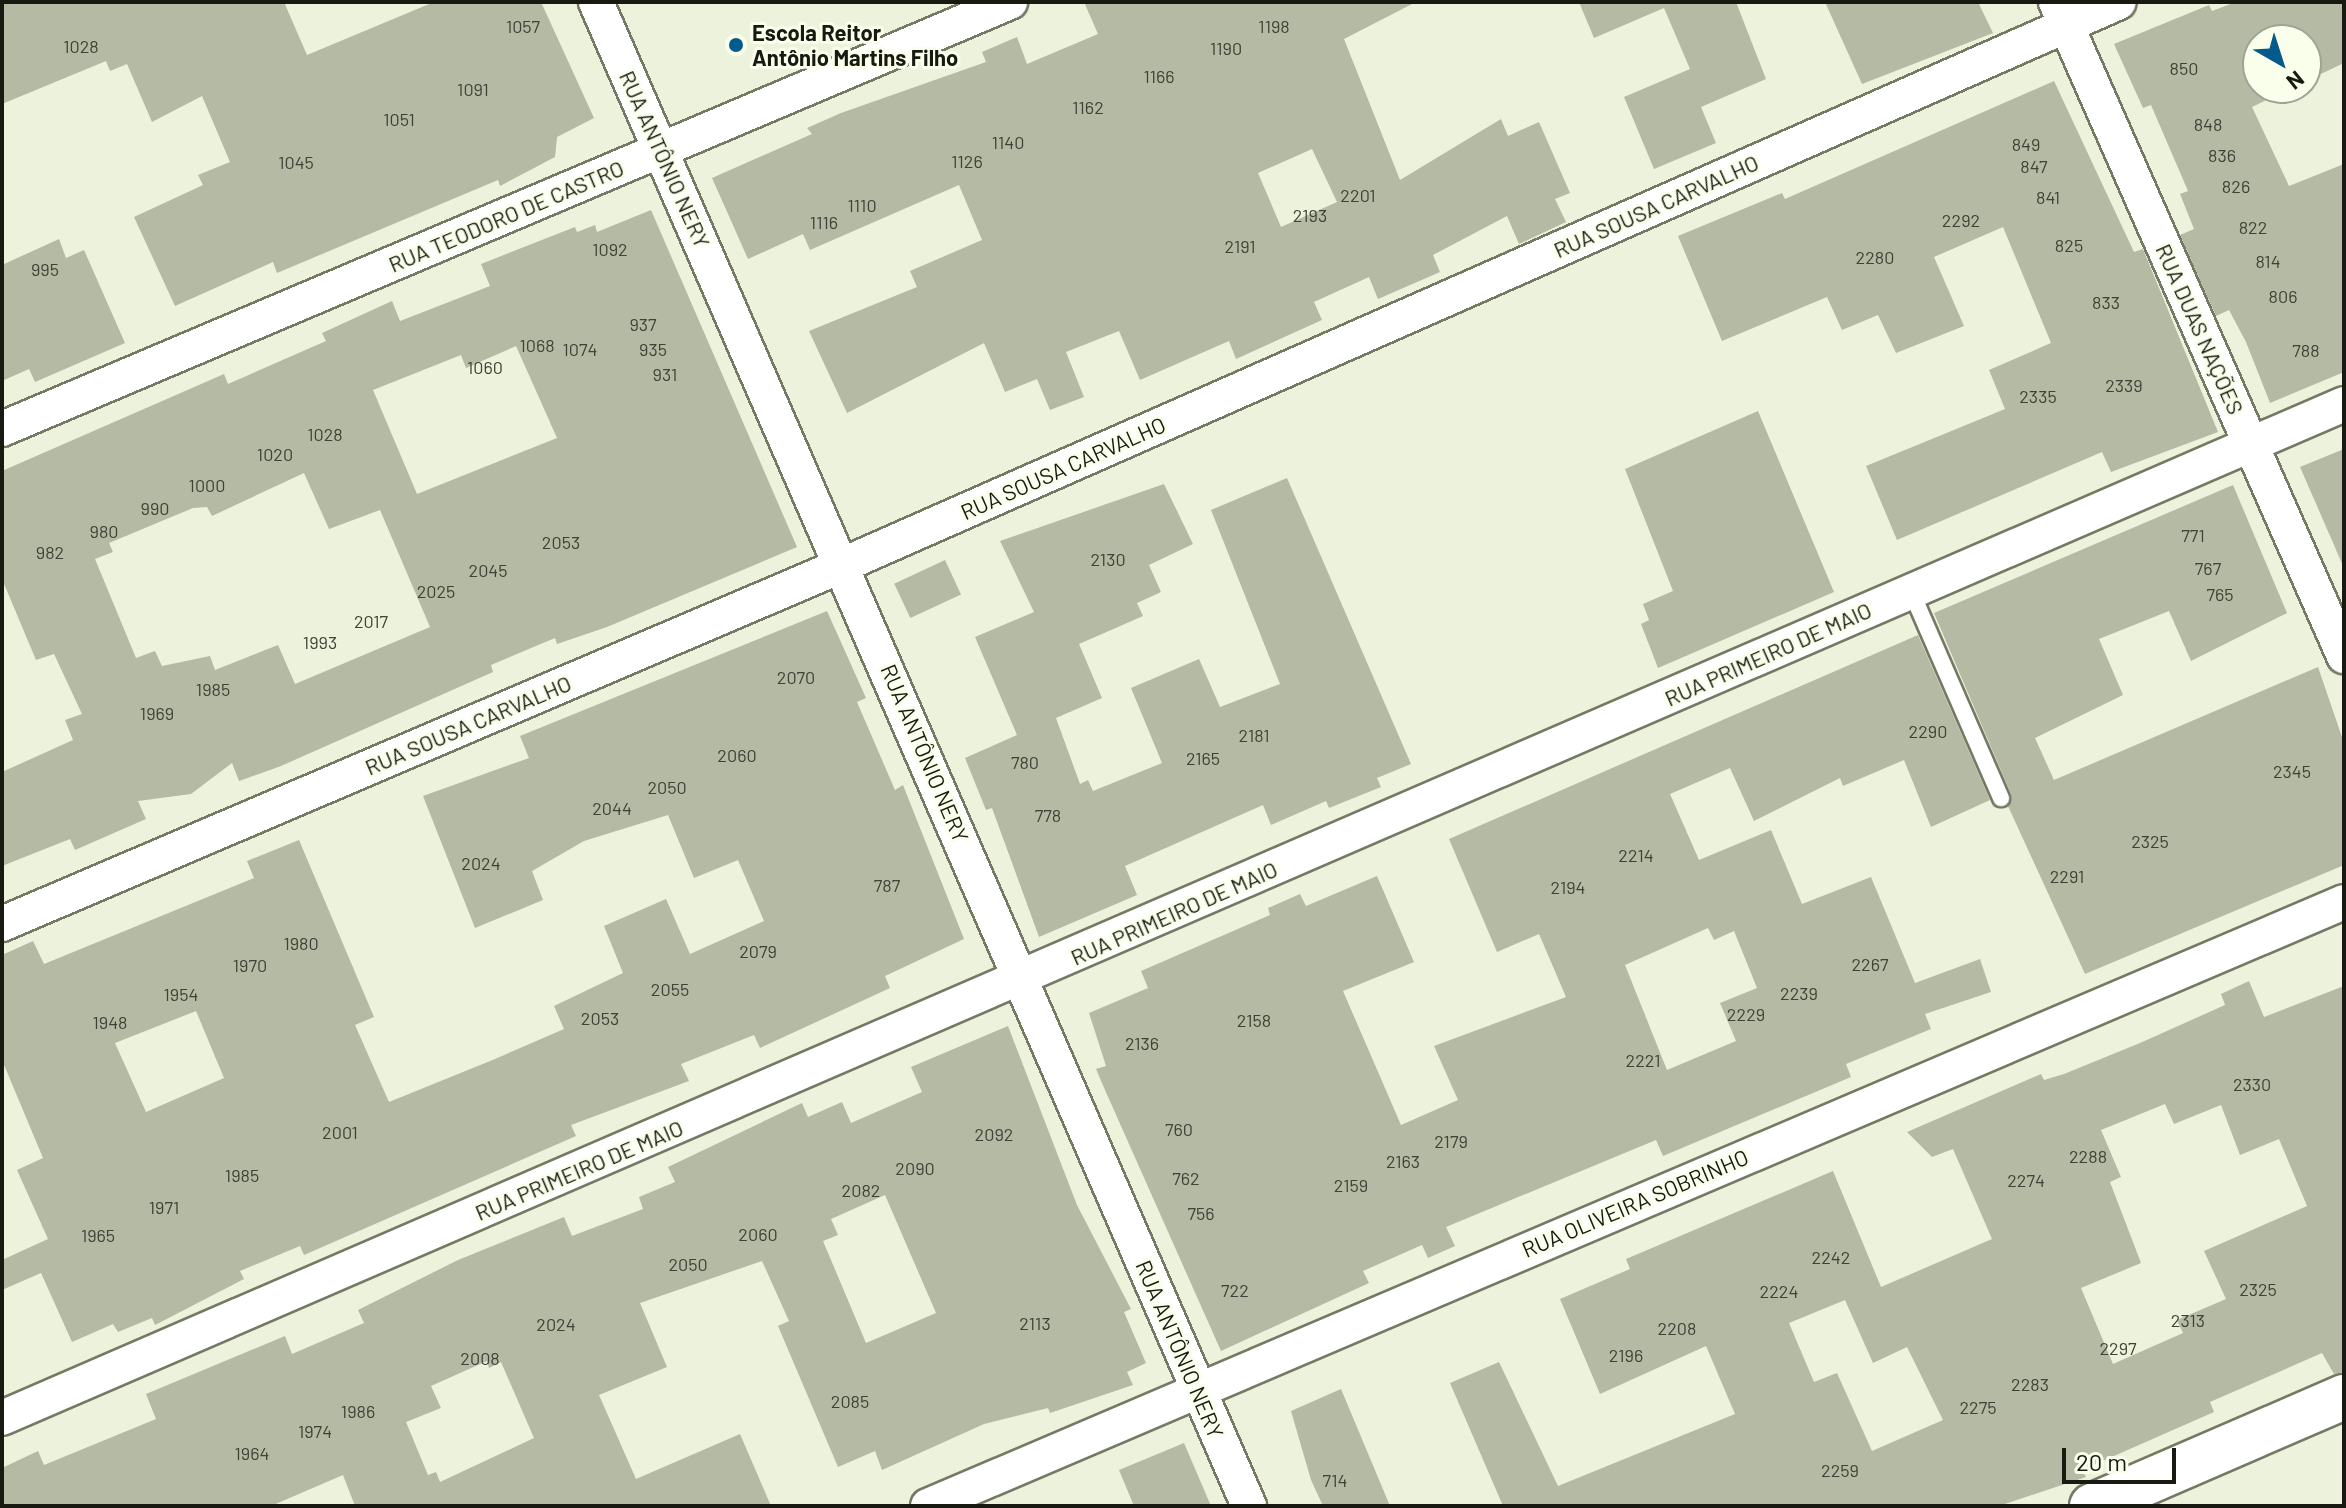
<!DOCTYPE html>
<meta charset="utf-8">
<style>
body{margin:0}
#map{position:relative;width:2346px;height:1508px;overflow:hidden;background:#ecf2db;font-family:Barlow,sans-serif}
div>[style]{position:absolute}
.building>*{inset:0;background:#b4baa3;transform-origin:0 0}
.roads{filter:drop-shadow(2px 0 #747964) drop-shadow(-2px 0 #747964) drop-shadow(0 2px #747964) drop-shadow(0 -2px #747964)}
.lane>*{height:16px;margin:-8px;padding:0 8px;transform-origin:8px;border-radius:8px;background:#fff}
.street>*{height:34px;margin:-17px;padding:0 17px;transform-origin:17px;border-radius:17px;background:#fff}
.secondary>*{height:44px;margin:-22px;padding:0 22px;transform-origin:22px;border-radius:22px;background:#fff}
.dots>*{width:22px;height:22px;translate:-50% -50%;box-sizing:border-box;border:4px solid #faffec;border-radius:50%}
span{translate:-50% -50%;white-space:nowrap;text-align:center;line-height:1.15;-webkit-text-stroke:6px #faffec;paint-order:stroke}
.number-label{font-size:18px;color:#3f4236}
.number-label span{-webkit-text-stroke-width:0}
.poi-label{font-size:22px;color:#181a12;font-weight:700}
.left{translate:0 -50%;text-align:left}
.street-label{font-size:22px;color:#181a12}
.frame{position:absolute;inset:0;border:4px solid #181a12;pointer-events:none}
.north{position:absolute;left:2242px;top:24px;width:80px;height:80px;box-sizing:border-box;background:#faffec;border:2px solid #a0a395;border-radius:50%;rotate:141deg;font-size:22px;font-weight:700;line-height:32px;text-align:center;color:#181a12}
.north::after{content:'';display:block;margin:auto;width:28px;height:36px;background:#025b8c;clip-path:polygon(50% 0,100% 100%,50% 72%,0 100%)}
.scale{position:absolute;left:2062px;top:1448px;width:114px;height:36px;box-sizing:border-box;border:4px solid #181a12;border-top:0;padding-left:10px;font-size:24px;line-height:28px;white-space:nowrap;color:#181a12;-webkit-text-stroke:6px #faffec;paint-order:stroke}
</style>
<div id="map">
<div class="building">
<i style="clip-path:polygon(2px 2px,284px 2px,307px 55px,434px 2px,541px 2px,594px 118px,557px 137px,555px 157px,500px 186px,498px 180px,277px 273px,273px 262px,175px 306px,134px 217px,203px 185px,198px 175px,230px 162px,202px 96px,152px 122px,127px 64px,110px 71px,106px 61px,2px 104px)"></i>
<i style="clip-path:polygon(evenodd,1084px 2px,1416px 2px,1344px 39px,1400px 180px,1501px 119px,1508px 136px,1539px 122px,1570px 193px,1555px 199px,1566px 222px,1519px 244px,1507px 216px,1433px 255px,1440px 272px,1378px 299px,1369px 277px,1314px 302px,1322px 320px,1236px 359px,1229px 341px,1140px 380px,1119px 331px,1066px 352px,1084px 397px,1050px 410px,1037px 379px,1005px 392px,984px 343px,847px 413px,809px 331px,917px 287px,910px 271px,982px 240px,959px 185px,810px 250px,803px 234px,748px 259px,712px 178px,812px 134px,807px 128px,841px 113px,986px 62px,982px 52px,1017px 37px,1027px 64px,1098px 34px,1084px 2px,1312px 149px,1337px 202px,1281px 227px,1258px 173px,1312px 149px)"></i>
<i style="clip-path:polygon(1579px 2px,1736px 2px,1766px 79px,1701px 107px,1716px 143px,1654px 169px,1624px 97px,1690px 69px,1664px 8px,1594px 38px)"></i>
<i style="clip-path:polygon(1825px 2px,1978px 2px,1993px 33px,1862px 84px)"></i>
<i style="clip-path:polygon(2236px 2px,2344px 2px,2344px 63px,2306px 81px,2306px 40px,2258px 40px,2258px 88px,2291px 88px,2252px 107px,2289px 186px,2344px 164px,2344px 372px,2270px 403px,2246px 342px,2229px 310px,2216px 316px,2180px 235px,2194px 229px,2180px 194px,2188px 191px,2151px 105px,2143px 108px,2114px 44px,2209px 5px,2212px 11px)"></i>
<i style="clip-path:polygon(2054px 81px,2134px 252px,2143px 249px,2218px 432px,2111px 472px,2102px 452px,1897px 540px,1866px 466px,2005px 409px,1989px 370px,2051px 343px,2003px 227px,1934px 257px,1964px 326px,1896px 353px,1878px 315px,1842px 330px,1827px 297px,1722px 341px,1678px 236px,1782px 193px,1785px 199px)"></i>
<i style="clip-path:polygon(evenodd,651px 210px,797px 547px,607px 627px,557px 644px,555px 638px,491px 665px,493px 672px,281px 766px,239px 781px,232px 763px,191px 794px,138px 801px,146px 819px,75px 850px,70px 839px,2px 866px,2px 772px,73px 740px,65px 720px,82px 714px,54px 654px,36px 660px,2px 579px,2px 471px,224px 374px,228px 384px,326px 341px,322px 333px,392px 301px,400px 321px,490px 286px,481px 264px,575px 227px,577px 232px,595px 225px,597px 232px,651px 210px,516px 346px,557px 438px,417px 494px,373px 390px,461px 355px,466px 368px,516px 346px,651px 210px,304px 473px,329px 529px,380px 510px,430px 627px,295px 684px,278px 645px,215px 670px,210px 656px,162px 666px,155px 651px,136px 658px,95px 559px,113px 552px,109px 543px,193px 508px,207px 507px,212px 516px,304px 473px)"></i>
<i style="clip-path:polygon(59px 239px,66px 258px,84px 250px,125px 343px,35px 382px,29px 369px,2px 381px,2px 265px)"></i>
<i style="clip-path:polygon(1758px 411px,1834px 592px,1658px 668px,1641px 624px,1649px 620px,1643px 604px,1673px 591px,1625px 469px)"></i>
<i style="clip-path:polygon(2344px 449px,2344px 568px,2300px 467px)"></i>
<i style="clip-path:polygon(1287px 478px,1411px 764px,1377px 778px,1381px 787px,1329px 808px,1326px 801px,1271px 825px,1263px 805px,1125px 866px,1137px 895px,1039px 937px,992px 808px,986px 810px,965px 758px,1017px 735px,975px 637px,1034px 612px,1000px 541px,1164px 484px,1193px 544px,1149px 565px,1161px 592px,1137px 603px,1143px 616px,1079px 644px,1102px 698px,1056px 718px,1080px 784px,1088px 780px,1093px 791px,1162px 763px,1131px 688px,1199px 659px,1220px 707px,1280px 684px,1211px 510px)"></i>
<i style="clip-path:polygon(2233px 485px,2287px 613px,2191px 661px,2169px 611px,2099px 639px,2123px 695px,2035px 738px,2054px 780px,2318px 667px,2344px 743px,2344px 865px,2085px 974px,2008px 806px,2011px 794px,1934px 613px)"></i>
<i style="left:945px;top:560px;width:38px;height:56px;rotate:65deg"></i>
<i style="clip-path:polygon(evenodd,827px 611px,866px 698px,857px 702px,895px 790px,903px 785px,964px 939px,885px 976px,890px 988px,760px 1048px,754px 1035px,681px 1064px,689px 1081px,571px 1125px,576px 1136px,304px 1255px,300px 1246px,240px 1271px,244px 1279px,155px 1325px,152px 1318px,118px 1332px,113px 1324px,72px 1342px,41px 1273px,2px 1290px,2px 1260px,48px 1239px,17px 1170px,43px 1158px,2px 1060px,2px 955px,33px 941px,44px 964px,254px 878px,247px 861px,299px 840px,374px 1017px,355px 1025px,389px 1102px,495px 1059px,564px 1029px,554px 1006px,623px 973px,604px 926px,666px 899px,690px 954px,764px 921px,738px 860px,694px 878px,668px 815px,584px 841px,532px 871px,543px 900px,475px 928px,423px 796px,529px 758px,520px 736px,827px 611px,196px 1011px,224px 1078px,146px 1112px,115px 1043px,196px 1011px)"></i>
<i style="clip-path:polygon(evenodd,1918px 635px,1990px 800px,1931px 827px,1904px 760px,1843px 786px,1840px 778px,1754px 821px,1730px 768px,1670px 794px,1699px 860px,1771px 830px,1802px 904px,1871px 877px,1915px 983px,1980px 959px,1991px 992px,1925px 1014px,1931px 1029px,1846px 1064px,1851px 1077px,1663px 1156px,1656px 1140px,1446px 1227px,1455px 1246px,1428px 1258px,1422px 1245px,1363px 1271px,1369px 1283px,1221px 1351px,1105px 1090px,1096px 1069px,1106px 1066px,1089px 1013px,1148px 988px,1141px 971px,1270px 915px,1268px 908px,1300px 894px,1306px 906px,1377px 876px,1414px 962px,1343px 991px,1401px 1125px,1458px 1100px,1434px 1046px,1566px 997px,1539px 934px,1497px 952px,1449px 839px,1918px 635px,1708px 928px,1714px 940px,1734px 931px,1757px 988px,1720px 1003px,1736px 1041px,1667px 1070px,1625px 965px,1708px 928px)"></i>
<i style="clip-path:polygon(evenodd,2249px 981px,2264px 1017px,2344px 986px,2344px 1372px,2334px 1374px,2322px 1353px,2210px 1402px,2214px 1412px,2082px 1470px,2086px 1477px,1999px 1506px,1503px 1506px,1450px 1383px,1499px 1362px,1558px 1486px,1735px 1414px,1706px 1346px,1600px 1394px,1560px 1299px,1630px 1269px,1626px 1259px,1833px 1171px,1881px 1287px,1992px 1239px,1953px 1149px,1932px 1157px,1907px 1132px,2041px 1074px,2044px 1080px,2064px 1074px,2140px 1043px,2225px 1005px,2221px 994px,2249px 981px,2165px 1104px,2174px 1124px,2221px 1105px,2240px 1155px,2279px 1139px,2307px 1206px,2204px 1251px,2226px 1299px,2177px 1320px,2183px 1333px,2113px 1364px,2081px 1288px,2141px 1263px,2110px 1182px,2121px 1177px,2101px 1130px,2165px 1104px,2249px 981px,1845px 1300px,1873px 1363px,1907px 1347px,1943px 1420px,1872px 1451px,1837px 1373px,1814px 1382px,1789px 1323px,1845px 1300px)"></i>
<i style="clip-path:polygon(evenodd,1008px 1026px,1077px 1205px,1131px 1309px,1124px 1312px,1146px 1363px,1127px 1372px,1133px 1385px,1050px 1413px,1048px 1408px,984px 1424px,882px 1470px,875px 1451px,838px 1467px,778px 1326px,789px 1321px,762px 1261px,640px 1303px,667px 1367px,599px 1395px,636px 1479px,740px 1434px,771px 1506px,355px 1506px,343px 1475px,271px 1506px,2px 1506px,2px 1468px,38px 1451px,44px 1465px,156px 1419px,146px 1394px,285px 1336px,292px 1354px,364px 1323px,358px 1310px,458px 1260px,564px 1217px,572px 1236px,643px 1209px,639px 1197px,675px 1182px,668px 1167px,802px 1103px,808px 1117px,842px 1102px,851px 1123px,922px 1092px,911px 1067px,1008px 1026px,885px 1195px,936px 1313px,866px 1343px,823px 1241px,838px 1235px,831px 1219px,885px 1195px,1008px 1026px,487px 1361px,489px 1368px,501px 1362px,534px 1438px,440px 1482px,436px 1472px,428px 1475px,406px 1422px,441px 1408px,431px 1386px,487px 1361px)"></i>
<i style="clip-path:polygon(1341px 1389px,1390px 1506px,1323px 1506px,1311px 1480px,1291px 1411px)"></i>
<i style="clip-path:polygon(1184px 1443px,1211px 1506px,1134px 1506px,1119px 1470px)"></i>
</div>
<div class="roads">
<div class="lane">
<i style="left:1911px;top:591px;width:226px;rotate:66.5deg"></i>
</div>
<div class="street">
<i style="left:596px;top:2px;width:1640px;rotate:66.53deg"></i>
<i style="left:2056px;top:2px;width:715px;rotate:66.23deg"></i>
<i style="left:2px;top:429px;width:1095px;rotate:-22.96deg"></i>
<i style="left:2px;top:924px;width:917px;rotate:-23.12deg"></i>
<i style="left:845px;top:564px;width:1392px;rotate:-23.8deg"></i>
<i style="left:2px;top:1418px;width:2552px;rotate:-23.41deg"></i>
<i style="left:928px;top:1506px;width:1539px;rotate:-23.1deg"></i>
</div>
<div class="secondary">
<i style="left:2092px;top:1506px;width:275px;rotate:-23.4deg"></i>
</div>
</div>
<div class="dots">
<i style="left:736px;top:45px;background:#025b8c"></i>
</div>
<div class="number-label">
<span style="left:523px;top:26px">1057</span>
<span style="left:1274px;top:26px">1198</span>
<span style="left:81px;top:46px">1028</span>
<span style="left:1226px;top:48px">1190</span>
<span style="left:2184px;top:68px">850</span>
<span style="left:1159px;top:76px">1166</span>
<span style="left:473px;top:89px">1091</span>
<span style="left:1088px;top:107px">1162</span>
<span style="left:399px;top:119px">1051</span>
<span style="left:2208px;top:124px">848</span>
<span style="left:1008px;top:142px">1140</span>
<span style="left:2026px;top:144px">849</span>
<span style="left:2222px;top:155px">836</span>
<span style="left:967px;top:161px">1126</span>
<span style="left:296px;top:162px">1045</span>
<span style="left:2034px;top:166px">847</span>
<span style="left:2236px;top:186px">826</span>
<span style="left:1358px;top:195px">2201</span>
<span style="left:2048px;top:197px">841</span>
<span style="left:862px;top:205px">1110</span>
<span style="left:1310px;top:215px">2193</span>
<span style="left:1961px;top:220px">2292</span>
<span style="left:824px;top:222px">1116</span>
<span style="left:2253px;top:227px">822</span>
<span style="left:2069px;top:245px">825</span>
<span style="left:1240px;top:246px">2191</span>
<span style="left:610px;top:249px">1092</span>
<span style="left:1875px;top:257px">2280</span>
<span style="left:2268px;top:261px">814</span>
<span style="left:45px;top:269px">995</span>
<span style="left:2283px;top:296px">806</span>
<span style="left:2106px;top:302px">833</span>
<span style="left:643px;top:324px">937</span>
<span style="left:537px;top:345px">1068</span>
<span style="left:580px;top:349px">1074</span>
<span style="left:653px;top:349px">935</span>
<span style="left:2306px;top:350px">788</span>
<span style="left:485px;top:367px">1060</span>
<span style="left:665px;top:374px">931</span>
<span style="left:2124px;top:385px">2339</span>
<span style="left:2038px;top:396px">2335</span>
<span style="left:325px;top:434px">1028</span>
<span style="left:275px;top:454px">1020</span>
<span style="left:207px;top:485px">1000</span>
<span style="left:155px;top:508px">990</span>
<span style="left:104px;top:531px">980</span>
<span style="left:2193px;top:535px">771</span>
<span style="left:561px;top:542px">2053</span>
<span style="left:50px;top:552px">982</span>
<span style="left:1108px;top:559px">2130</span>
<span style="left:2208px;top:568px">767</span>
<span style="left:488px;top:570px">2045</span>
<span style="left:436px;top:591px">2025</span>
<span style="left:2220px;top:594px">765</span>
<span style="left:371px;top:621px">2017</span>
<span style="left:320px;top:642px">1993</span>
<span style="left:796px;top:677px">2070</span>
<span style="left:213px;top:689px">1985</span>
<span style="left:157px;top:713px">1969</span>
<span style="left:1928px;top:731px">2290</span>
<span style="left:1254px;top:735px">2181</span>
<span style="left:737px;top:755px">2060</span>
<span style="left:1203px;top:758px">2165</span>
<span style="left:1025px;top:762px">780</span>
<span style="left:2292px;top:771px">2345</span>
<span style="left:667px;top:787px">2050</span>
<span style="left:612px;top:808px">2044</span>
<span style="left:1048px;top:815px">778</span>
<span style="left:2150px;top:841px">2325</span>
<span style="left:1636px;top:855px">2214</span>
<span style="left:481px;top:863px">2024</span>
<span style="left:2067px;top:876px">2291</span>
<span style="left:887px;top:885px">787</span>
<span style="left:1568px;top:887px">2194</span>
<span style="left:301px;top:943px">1980</span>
<span style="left:758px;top:951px">2079</span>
<span style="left:1870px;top:964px">2267</span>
<span style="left:250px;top:965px">1970</span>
<span style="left:670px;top:989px">2055</span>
<span style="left:1799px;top:993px">2239</span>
<span style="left:181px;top:994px">1954</span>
<span style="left:1746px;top:1014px">2229</span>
<span style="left:600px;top:1018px">2053</span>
<span style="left:1254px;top:1020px">2158</span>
<span style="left:110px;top:1022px">1948</span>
<span style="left:1142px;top:1043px">2136</span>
<span style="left:1643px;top:1060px">2221</span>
<span style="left:2252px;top:1084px">2330</span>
<span style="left:1179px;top:1129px">760</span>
<span style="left:340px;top:1132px">2001</span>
<span style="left:994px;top:1134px">2092</span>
<span style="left:1451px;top:1141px">2179</span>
<span style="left:2088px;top:1156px">2288</span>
<span style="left:1403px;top:1161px">2163</span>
<span style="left:915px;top:1168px">2090</span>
<span style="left:242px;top:1175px">1985</span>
<span style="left:1186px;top:1178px">762</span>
<span style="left:2026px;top:1180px">2274</span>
<span style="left:1351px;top:1185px">2159</span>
<span style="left:861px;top:1190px">2082</span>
<span style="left:164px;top:1207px">1971</span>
<span style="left:1201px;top:1213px">756</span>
<span style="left:758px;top:1234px">2060</span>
<span style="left:98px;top:1235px">1965</span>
<span style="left:1831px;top:1257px">2242</span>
<span style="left:688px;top:1264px">2050</span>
<span style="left:2258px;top:1289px">2325</span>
<span style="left:1235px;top:1290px">722</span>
<span style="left:1779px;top:1291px">2224</span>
<span style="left:2188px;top:1320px">2313</span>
<span style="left:1035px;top:1323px">2113</span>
<span style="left:556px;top:1324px">2024</span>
<span style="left:1677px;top:1328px">2208</span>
<span style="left:2118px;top:1348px">2297</span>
<span style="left:1626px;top:1355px">2196</span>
<span style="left:480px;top:1358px">2008</span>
<span style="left:2030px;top:1384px">2283</span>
<span style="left:850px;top:1401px">2085</span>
<span style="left:1978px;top:1407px">2275</span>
<span style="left:358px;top:1411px">1986</span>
<span style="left:315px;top:1431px">1974</span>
<span style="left:252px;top:1453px">1964</span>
<span style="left:1840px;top:1470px">2259</span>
<span style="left:1335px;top:1480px">714</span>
</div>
<div class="poi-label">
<span class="left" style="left:752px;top:45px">Escola Reitor<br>Antônio Martins Filho</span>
</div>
<div class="street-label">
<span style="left:665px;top:159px;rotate:66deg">RUA ANTÔNIO NERY</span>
<span style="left:1656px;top:206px;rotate:-24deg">RUA SOUSA CARVALHO</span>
<span style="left:506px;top:216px;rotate:-23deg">RUA TEODORO DE CASTRO</span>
<span style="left:2200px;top:329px;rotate:66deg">RUA DUAS NAÇÕES</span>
<span style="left:1063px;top:468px;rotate:-24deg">RUA SOUSA CARVALHO</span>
<span style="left:1768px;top:654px;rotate:-24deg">RUA PRIMEIRO DE MAIO</span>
<span style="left:468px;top:725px;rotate:-23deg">RUA SOUSA CARVALHO</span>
<span style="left:925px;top:753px;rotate:67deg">RUA ANTÔNIO NERY</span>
<span style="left:1174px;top:913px;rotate:-24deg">RUA PRIMEIRO DE MAIO</span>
<span style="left:579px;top:1170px;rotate:-23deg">RUA PRIMEIRO DE MAIO</span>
<span style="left:1635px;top:1203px;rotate:-23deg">RUA OLIVEIRA SOBRINHO</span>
<span style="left:1180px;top:1349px;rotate:67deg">RUA ANTÔNIO NERY</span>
</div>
<div class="frame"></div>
<div class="north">N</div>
<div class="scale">20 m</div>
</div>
